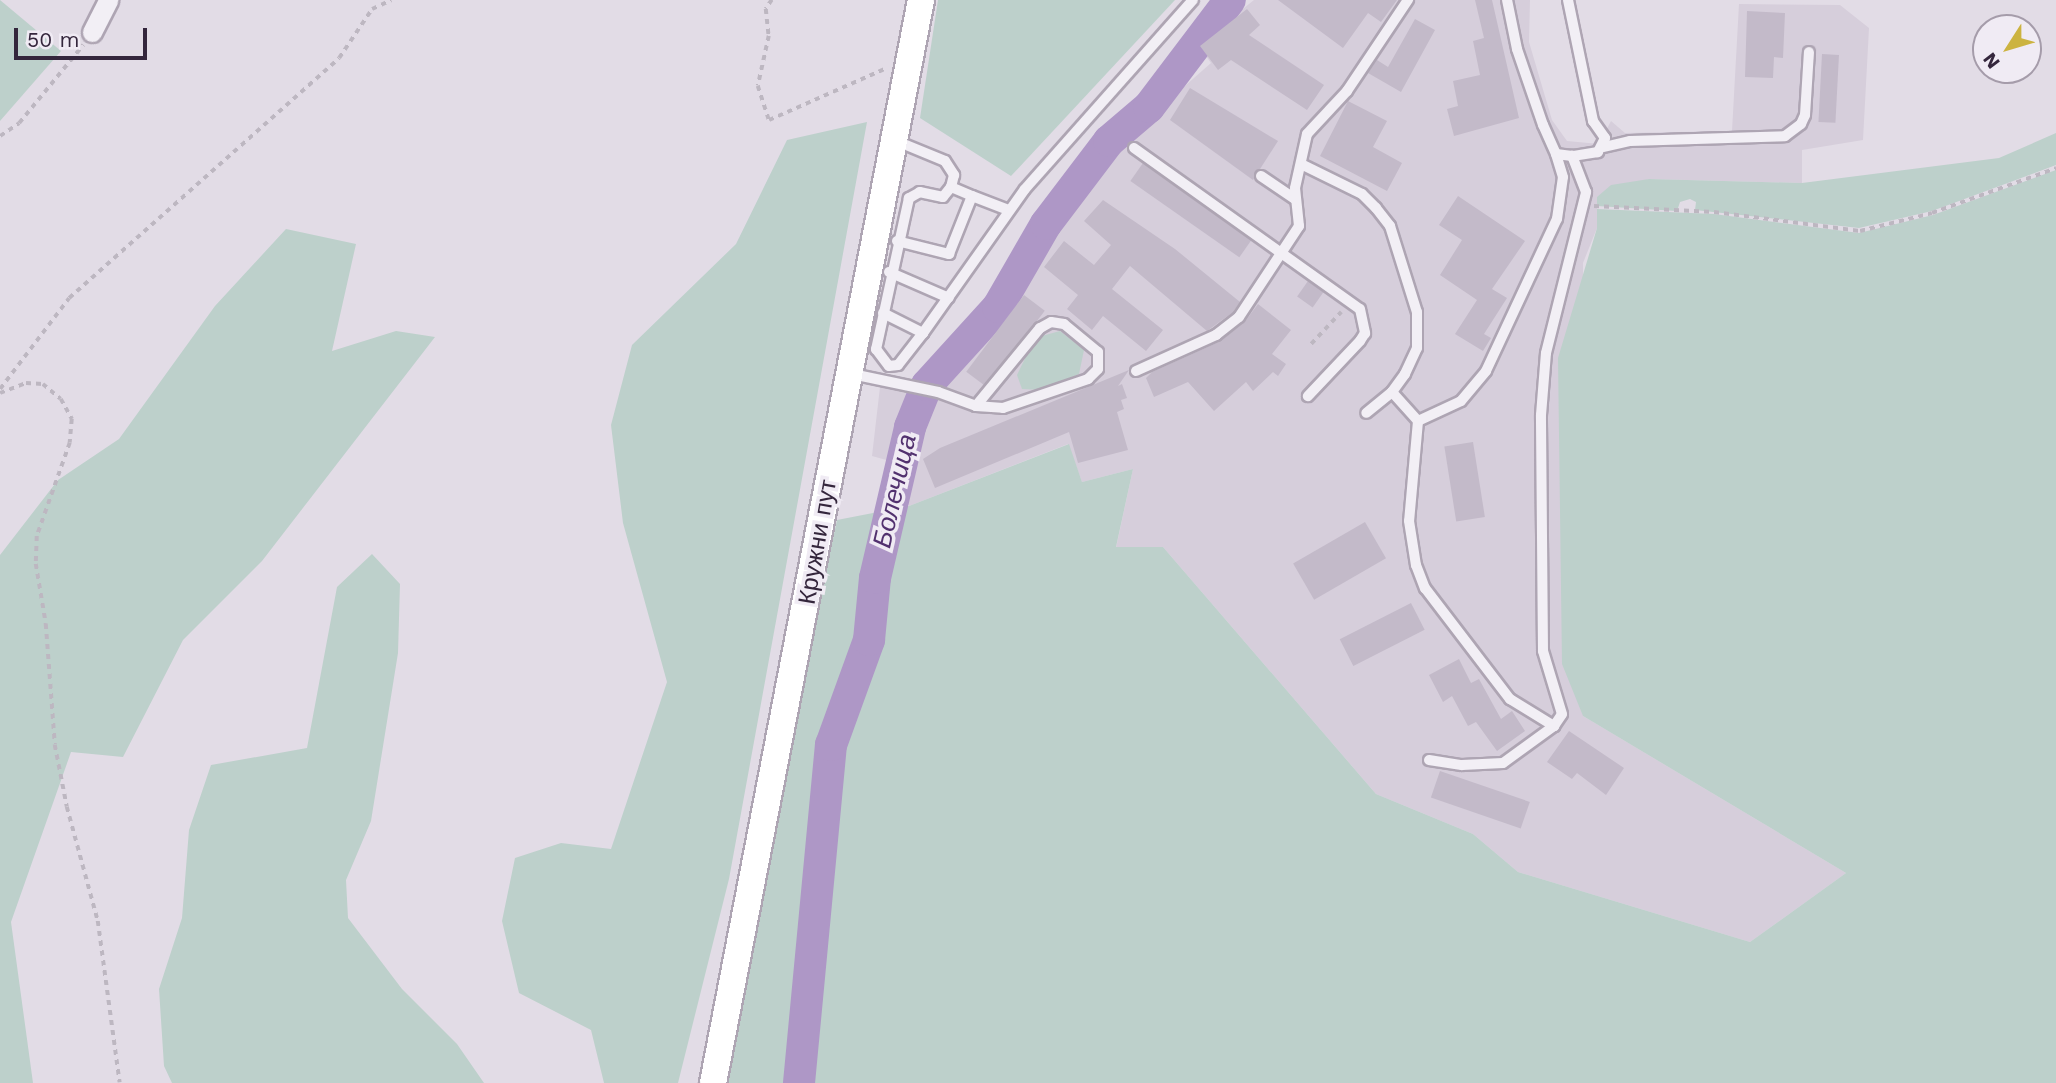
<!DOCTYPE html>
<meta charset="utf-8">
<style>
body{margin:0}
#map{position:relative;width:2056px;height:1083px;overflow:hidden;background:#e2dce6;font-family:"Work Sans",sans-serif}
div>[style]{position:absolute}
.built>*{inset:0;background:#d6cedb}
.green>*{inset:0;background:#bdd0cb}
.river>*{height:32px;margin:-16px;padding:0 16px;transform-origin:16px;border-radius:16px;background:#ae97c6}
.building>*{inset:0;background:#c3bac9;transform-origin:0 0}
.path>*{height:3.5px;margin-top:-1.75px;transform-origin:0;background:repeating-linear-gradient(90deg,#bdb7c1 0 5px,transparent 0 10px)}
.roads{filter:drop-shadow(2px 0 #aea5b3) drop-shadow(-2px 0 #aea5b3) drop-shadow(0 2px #aea5b3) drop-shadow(0 -2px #aea5b3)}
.service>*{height:10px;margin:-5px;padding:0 5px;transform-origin:5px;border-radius:5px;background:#f2eff5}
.minor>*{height:19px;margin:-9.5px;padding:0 9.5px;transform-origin:9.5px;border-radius:9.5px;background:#f2eff5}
.secondary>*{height:26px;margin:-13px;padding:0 13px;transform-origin:13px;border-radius:13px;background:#fff}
span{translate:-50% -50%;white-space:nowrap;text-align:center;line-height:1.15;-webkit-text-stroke:7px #f0ebf4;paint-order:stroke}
.street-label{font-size:24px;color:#34263c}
.water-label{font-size:26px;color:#52316f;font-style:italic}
.north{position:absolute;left:1972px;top:14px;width:70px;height:70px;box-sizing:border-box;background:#f0ebf4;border:2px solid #a59caa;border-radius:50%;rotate:233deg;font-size:19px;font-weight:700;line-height:28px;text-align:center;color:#34263c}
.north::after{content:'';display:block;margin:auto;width:24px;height:32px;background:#ccb340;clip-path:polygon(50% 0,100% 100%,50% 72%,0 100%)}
.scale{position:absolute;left:14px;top:28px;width:133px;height:32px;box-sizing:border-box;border:4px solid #34263c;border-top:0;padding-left:9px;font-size:21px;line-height:24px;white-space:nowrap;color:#34263c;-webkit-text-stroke:5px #f0ebf4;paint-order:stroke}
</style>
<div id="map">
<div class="built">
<i style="clip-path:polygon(1254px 0,1530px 0,1529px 42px,1552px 120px,1567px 141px,1599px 144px,1611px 121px,1625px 133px,1732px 131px,1739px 4px,1840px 5px,1869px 28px,1863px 140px,1802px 150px,1802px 183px,1649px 179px,1597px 197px,1597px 228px,1583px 263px,1583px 716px,1846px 873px,1750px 942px,1518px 872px,1473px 834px,1376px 794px,1163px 547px,1116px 548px,1133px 469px,1082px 482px,1068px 444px,909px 506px,890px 461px,872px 456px,880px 387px,924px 385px,1021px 274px,1127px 137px,1211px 63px,1198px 45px)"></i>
</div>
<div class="green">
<i style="clip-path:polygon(0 0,61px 51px,0 121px)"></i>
<i style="clip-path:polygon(938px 0,1175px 0,1011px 176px,920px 118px)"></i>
<i style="clip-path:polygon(867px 122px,729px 879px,678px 1083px,604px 1083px,591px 1030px,519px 993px,502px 921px,515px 858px,561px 843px,611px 849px,667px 682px,623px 523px,611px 425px,632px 345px,736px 244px,787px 140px)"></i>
<i style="clip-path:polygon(2056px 133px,2056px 165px,1932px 211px,1859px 228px,1695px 210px,1696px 202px,1690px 199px,1680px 202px,1677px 211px,1597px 206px,1597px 197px,1611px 185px,1649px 179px,1802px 183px,1999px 158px)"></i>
<i style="clip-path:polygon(2056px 170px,2056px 1083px,723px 1083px,767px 843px,837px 520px,909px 506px,1069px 444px,1082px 482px,1133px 469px,1116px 547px,1163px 547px,1376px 794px,1473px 834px,1518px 872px,1750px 942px,1846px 873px,1583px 716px,1562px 664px,1558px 358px,1597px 228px,1597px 209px,1714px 214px,1859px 233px,1933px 215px)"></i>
<i style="clip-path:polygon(286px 229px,356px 244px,332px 351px,396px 331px,435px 337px,262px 561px,183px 640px,123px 757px,71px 752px,11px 922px,33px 1083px,0 1083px,0 555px,58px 480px,119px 439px,215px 306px)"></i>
<i style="clip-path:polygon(1060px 331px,1084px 350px,1079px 374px,1043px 390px,1022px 389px,1017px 375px,1030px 348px,1038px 337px)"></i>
<i style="clip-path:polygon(372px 554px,400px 584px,398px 653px,371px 821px,346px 880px,348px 918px,402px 989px,457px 1044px,484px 1083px,172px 1083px,164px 1066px,159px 989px,182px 918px,189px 830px,211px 765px,307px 748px,337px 587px)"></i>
</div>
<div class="river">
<i style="left:799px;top:1083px;width:340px;rotate:-84.6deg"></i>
<i style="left:831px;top:745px;width:112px;rotate:-70.1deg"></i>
<i style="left:869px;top:640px;width:62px;rotate:-84.5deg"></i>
<i style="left:875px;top:578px;width:155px;rotate:-76.9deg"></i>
<i style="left:910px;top:427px;width:45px;rotate:-68deg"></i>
<i style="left:927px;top:385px;width:105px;rotate:-47.7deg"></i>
<i style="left:998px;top:307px;width:96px;rotate:-60deg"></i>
<i style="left:1046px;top:224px;width:104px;rotate:-52.8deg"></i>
<i style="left:1109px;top:141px;width:52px;rotate:-40.4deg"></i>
<i style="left:1149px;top:107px;width:134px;rotate:-52.9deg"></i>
</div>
<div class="building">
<i style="clip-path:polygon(1278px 0,1397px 0,1381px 22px,1368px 13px,1343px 48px)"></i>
<i style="clip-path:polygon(1475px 0,1492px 0,1519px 118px,1454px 136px,1447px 109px,1458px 106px,1453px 81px,1480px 75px,1473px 41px,1484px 38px)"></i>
<i style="clip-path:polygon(1247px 9px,1260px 25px,1249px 35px,1324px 85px,1307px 110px,1231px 60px,1218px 70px,1200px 46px)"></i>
<i style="clip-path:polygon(1747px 11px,1785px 13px,1783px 58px,1774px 57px,1773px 78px,1745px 77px)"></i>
<i style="clip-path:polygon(1415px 19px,1435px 30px,1401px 92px,1368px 73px,1377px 60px,1388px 67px)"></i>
<i style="left:1822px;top:54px;width:17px;height:68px;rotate:3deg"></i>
<i style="clip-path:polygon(1190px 88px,1278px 141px,1253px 180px,1170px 120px)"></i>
<i style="clip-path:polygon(1348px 101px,1387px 121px,1373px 147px,1402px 163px,1387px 191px,1320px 156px)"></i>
<i style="left:1143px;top:163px;width:133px;height:22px;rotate:35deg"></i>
<i style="clip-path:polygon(1458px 196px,1525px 241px,1492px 289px,1507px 298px,1484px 334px,1491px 338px,1483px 351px,1455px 334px,1477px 300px,1440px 275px,1462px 240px,1439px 225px)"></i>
<i style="clip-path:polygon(1103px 200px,1175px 249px,1240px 302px,1233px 312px,1207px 331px,1130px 266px,1112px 289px,1163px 330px,1146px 351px,1103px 316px,1092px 330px,1067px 309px,1078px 295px,1044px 267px,1064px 241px,1094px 265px,1111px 245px,1084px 221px)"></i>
<i style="left:1308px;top:281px;width:19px;height:19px;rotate:35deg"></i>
<i style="left:1024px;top:295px;width:26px;height:96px;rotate:37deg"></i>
<i style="clip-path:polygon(1258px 304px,1291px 330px,1272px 354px,1286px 364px,1278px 376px,1273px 372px,1253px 391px,1246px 382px,1214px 411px,1188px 382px,1154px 397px,1146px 378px,1152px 372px,1219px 342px,1244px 323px)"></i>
<i style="clip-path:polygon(1129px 370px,1118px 386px,1122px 384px,1127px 398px,1121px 400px,1124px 409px,1117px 412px,1128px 450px,1078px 463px,1069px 432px,935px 488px,923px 459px,940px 448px)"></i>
<i style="left:1473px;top:442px;width:76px;height:29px;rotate:81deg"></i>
<i style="left:1365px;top:522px;width:42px;height:83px;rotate:60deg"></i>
<i style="left:1411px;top:603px;width:30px;height:80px;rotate:63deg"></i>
<i style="clip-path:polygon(1459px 659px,1471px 683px,1479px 679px,1501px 719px,1512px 711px,1525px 731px,1497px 751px,1476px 722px,1468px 726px,1452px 696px,1443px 702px,1429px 675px)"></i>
<i style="clip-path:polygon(1569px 731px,1624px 768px,1606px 795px,1577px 773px,1572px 779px,1547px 762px)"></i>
<i style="left:1440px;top:771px;width:95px;height:28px;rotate:19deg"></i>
</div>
<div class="path">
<i style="left:772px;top:0;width:11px;rotate:124deg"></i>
<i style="left:766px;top:9px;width:27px;rotate:84deg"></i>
<i style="left:769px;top:36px;width:51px;rotate:102.4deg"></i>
<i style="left:758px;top:86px;width:36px;rotate:72deg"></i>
<i style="left:769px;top:120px;width:129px;rotate:-23.8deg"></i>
<i style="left:0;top:136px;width:23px;rotate:-34deg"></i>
<i style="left:19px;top:123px;width:101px;rotate:-50.6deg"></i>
<i style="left:1594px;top:206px;width:120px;rotate:2.9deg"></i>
<i style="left:1714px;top:212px;width:147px;rotate:7.4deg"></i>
<i style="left:1860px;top:231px;width:74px;rotate:-14deg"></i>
<i style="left:1932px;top:213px;width:132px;rotate:-19.9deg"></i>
<i style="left:1311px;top:344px;width:44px;rotate:-46.8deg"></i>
<i style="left:0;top:389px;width:114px;rotate:-52.8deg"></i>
<i style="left:69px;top:298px;width:361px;rotate:-41.6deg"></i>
<i style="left:339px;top:58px;width:59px;rotate:-56deg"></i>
<i style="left:372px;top:9px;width:21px;rotate:-25deg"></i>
<i style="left:0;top:393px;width:28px;rotate:-21deg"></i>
<i style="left:26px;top:383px;width:17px;rotate:3deg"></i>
<i style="left:43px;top:384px;width:23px;rotate:40deg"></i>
<i style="left:61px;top:399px;width:23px;rotate:61deg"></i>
<i style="left:72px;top:419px;width:24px;rotate:95deg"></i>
<i style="left:70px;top:443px;width:99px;rotate:109.5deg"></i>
<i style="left:37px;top:536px;width:28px;rotate:92deg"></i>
<i style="left:36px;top:564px;width:61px;rotate:80.5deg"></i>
<i style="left:46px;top:624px;width:121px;rotate:85.7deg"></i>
<i style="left:55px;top:745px;width:63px;rotate:79deg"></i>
<i style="left:67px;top:807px;width:118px;rotate:74.8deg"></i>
<i style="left:98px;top:921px;width:163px;rotate:82.3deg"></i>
</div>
<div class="roads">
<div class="service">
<i style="left:1568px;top:0;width:124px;rotate:78.3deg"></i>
<i style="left:1593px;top:121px;width:21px;rotate:55deg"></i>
<i style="left:1605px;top:138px;width:16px;rotate:117deg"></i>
<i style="left:1598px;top:152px;width:26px;rotate:171deg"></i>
<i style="left:894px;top:140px;width:55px;rotate:22.4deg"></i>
<i style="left:945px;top:161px;width:17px;rotate:57deg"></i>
<i style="left:954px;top:175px;width:12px;rotate:104deg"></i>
<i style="left:951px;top:187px;width:23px;rotate:23deg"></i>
<i style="left:1604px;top:147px;width:27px;rotate:-13deg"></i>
<i style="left:1630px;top:141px;width:155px;rotate:-1.8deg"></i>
<i style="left:1785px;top:136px;width:20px;rotate:-37deg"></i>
<i style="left:1801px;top:124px;width:10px;rotate:-66deg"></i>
<i style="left:1805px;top:115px;width:63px;rotate:-86.4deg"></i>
<i style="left:1134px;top:148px;width:277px;rotate:35.5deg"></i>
<i style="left:1360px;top:309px;width:25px;rotate:78deg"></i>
<i style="left:1365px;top:333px;width:9px;rotate:122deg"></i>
<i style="left:1360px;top:341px;width:76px;rotate:133.4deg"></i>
<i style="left:1301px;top:164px;width:68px;rotate:26.2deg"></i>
<i style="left:1362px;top:194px;width:20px;rotate:45deg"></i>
<i style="left:1376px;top:208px;width:23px;rotate:52deg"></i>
<i style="left:1390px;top:226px;width:90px;rotate:72.6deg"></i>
<i style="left:1417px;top:312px;width:36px;rotate:90deg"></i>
<i style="left:1417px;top:348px;width:29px;rotate:115deg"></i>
<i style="left:1405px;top:374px;width:22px;rotate:126deg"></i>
<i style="left:1392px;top:392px;width:33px;rotate:141deg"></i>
<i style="left:1261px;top:176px;width:41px;rotate:34.1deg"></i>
<i style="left:951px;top:187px;width:13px;rotate:129deg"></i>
<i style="left:943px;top:197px;width:24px;rotate:-168deg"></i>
<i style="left:920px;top:192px;width:13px;rotate:151deg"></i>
<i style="left:909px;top:198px;width:155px;rotate:102.3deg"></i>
<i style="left:876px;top:349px;width:21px;rotate:53deg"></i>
<i style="left:889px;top:366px;width:9px;rotate:-6deg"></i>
<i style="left:898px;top:365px;width:41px;rotate:-52deg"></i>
<i style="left:923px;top:333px;width:176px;rotate:-54.7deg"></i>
<i style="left:1025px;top:189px;width:253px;rotate:-48.4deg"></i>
<i style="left:897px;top:241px;width:54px;rotate:14deg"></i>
<i style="left:949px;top:254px;width:62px;rotate:-68.4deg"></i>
<i style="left:972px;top:196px;width:39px;rotate:21deg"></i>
<i style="left:889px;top:272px;width:65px;rotate:23.4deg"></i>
<i style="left:883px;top:313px;width:45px;rotate:26.6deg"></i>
<i style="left:1136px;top:371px;width:88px;rotate:-24.2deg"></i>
<i style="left:1216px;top:335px;width:29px;rotate:-38deg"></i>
<i style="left:1239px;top:317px;width:109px;rotate:-56.6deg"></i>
<i style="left:1299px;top:226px;width:38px;rotate:-96deg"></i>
<i style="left:1295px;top:188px;width:55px;rotate:-77.5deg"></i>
<i style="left:1307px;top:134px;width:59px;rotate:-47.1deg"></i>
<i style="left:1347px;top:91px;width:110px;rotate:-56.2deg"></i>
<i style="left:852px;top:374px;width:88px;rotate:11.8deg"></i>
<i style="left:938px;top:392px;width:40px;rotate:20.2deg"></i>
<i style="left:976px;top:406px;width:27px;rotate:4deg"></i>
<i style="left:1003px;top:408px;width:90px;rotate:-18.8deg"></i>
<i style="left:1088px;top:379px;width:14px;rotate:-45deg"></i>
<i style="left:1098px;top:369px;width:17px;rotate:-90deg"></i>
<i style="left:1098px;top:352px;width:44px;rotate:-140.5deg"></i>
<i style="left:1064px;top:324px;width:13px;rotate:-171deg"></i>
<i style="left:1051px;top:322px;width:13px;rotate:151deg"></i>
<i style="left:1040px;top:328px;width:101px;rotate:129.4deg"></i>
<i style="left:1392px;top:392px;width:39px;rotate:48deg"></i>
<i style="left:1418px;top:421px;width:100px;rotate:95.1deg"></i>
<i style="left:1409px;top:521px;width:45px;rotate:81deg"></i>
<i style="left:1416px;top:565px;width:25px;rotate:69deg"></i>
<i style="left:1425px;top:588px;width:140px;rotate:52.6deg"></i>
<i style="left:1510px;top:699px;width:52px;rotate:31.5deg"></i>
<i style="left:1554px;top:726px;width:14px;rotate:-56deg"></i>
<i style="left:1562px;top:714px;width:66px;rotate:-106.8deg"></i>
<i style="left:1543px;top:651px;width:236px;rotate:-90.5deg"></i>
<i style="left:1541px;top:415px;width:62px;rotate:-85.4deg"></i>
<i style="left:1546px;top:353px;width:166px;rotate:-76deg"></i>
<i style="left:1586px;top:192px;width:39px;rotate:-111deg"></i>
<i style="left:1572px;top:156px;width:16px;rotate:-173deg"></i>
<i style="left:1556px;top:154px;width:32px;rotate:-114deg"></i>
<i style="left:1543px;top:125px;width:80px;rotate:-108.9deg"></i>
<i style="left:1517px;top:49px;width:50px;rotate:-101.5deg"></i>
<i style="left:1418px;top:421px;width:47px;rotate:-24.9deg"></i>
<i style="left:1461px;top:401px;width:39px;rotate:-50deg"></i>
<i style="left:1486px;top:371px;width:168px;rotate:-65deg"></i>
<i style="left:1557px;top:219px;width:42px;rotate:-81.9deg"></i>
<i style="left:1563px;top:177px;width:24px;rotate:-107deg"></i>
<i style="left:1429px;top:760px;width:33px;rotate:9deg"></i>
<i style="left:1462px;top:765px;width:41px;rotate:-2.8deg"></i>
<i style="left:1503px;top:763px;width:63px;rotate:-36deg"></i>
</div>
<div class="minor">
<i style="left:92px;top:32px;width:36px;rotate:-63deg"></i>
</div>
<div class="secondary">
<i style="left:713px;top:1083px;width:1103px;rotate:-79.13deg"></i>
</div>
</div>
<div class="street-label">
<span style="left:818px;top:542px;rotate:-80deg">Кружни пут</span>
</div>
<div class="water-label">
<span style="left:895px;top:491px;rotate:-77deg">Болечица</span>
</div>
<div class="north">N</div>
<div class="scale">50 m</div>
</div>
